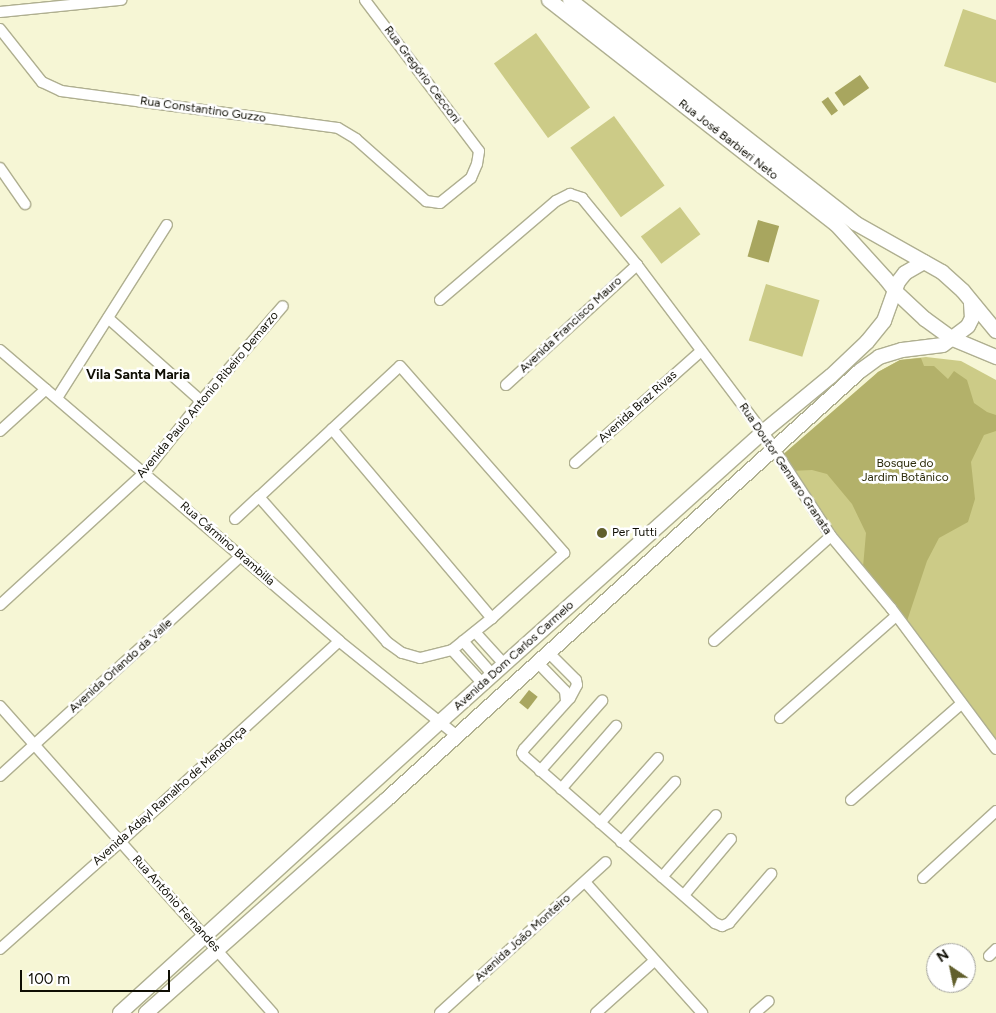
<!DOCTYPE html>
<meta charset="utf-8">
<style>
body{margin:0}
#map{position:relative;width:996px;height:1013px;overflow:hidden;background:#f6f6d5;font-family:Figtree,sans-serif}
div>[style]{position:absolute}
.green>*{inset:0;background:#cccb87;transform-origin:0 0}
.forest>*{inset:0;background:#b3b16a}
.water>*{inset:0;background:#a8a65f;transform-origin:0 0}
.roads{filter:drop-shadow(1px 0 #afaf90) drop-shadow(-1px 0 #afaf90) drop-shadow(0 1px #afaf90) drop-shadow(0 -1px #afaf90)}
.street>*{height:10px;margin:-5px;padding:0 5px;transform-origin:5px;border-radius:5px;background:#fff}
.secondary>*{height:14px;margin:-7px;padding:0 7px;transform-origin:7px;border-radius:7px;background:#fff}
.dots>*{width:14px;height:14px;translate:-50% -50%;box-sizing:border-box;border:2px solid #fff;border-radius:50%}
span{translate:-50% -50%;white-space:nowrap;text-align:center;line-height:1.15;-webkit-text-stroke:5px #fff;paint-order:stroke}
.street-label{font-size:12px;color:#0f0e04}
.park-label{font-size:12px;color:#2d2c0c}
.poi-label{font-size:12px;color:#0f0e04}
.left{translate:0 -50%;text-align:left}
.neighbourhood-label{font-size:14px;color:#0f0e04;font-weight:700}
.north{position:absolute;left:926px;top:943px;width:50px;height:50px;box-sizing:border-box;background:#fff;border:1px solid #9f9f9b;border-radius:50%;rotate:326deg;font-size:14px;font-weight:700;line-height:20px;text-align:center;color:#0f0e04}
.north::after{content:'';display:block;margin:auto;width:18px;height:22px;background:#615f2c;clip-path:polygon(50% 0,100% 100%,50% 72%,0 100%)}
.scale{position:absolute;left:20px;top:970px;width:150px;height:22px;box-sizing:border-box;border:2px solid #0f0e04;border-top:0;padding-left:6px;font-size:15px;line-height:18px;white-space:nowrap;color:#0f0e04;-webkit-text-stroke:4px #fff;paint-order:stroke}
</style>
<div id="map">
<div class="green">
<i style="clip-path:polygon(963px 9px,996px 20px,996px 83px,944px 66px)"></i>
<i style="left:536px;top:33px;width:92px;height:52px;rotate:54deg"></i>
<i style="left:614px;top:116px;width:86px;height:54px;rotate:54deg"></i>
<i style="left:680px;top:207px;width:34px;height:49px;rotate:53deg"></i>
<i style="left:766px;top:284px;width:56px;height:59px;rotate:17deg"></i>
<i style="clip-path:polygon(926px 357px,961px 361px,996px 380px,996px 745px,790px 471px,878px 372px,900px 360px)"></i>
</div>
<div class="forest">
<i style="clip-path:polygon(921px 358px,924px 366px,934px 366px,948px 379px,954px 371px,967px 380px,974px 403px,987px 412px,996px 415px,996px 431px,984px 435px,971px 462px,975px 499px,968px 522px,939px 538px,927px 561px,906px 624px,863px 567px,866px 533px,852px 504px,827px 474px,812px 470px,790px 471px,780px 457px,878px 372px,900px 360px)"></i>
</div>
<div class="water">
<i style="left:860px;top:75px;width:16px;height:31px;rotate:55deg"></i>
<i style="left:828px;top:97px;width:17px;height:8px;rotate:54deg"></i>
<i style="left:758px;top:220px;width:22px;height:38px;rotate:16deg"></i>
<i style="left:529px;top:690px;width:11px;height:16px;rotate:38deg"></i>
</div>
<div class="roads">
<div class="street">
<i style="left:0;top:12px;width:122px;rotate:-5.7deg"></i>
<i style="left:0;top:29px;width:68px;rotate:51.6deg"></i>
<i style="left:42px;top:82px;width:21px;rotate:25deg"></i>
<i style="left:61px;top:91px;width:279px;rotate:7.6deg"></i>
<i style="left:338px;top:128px;width:21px;rotate:31deg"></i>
<i style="left:356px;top:139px;width:94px;rotate:41.5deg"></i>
<i style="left:426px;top:201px;width:14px;rotate:8deg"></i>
<i style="left:440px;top:203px;width:40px;rotate:-39deg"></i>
<i style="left:471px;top:178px;width:15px;rotate:-67deg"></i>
<i style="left:477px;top:164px;width:13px;rotate:-81deg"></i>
<i style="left:479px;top:151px;width:189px;rotate:-127.1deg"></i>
<i style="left:0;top:168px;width:44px;rotate:55.2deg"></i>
<i style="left:440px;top:300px;width:153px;rotate:-40.5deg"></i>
<i style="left:556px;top:201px;width:16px;rotate:-27deg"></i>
<i style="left:570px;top:194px;width:13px;rotate:18deg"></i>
<i style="left:582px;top:198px;width:87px;rotate:50.6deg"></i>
<i style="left:637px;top:265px;width:209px;rotate:53deg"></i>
<i style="left:763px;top:432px;width:124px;rotate:56.8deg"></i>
<i style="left:831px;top:536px;width:94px;rotate:50.2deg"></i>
<i style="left:891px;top:608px;width:176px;rotate:53.3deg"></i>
<i style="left:108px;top:318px;width:125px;rotate:41.7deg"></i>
<i style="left:0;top:350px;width:447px;rotate:40.6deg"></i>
<i style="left:339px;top:641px;width:151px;rotate:38.8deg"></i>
<i style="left:506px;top:385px;width:178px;rotate:-42.5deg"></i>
<i style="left:57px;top:398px;width:205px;rotate:-57.6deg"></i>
<i style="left:332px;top:429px;width:248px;rotate:49.8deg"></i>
<i style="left:0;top:431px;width:62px;rotate:-42.4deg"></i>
<i style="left:575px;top:463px;width:169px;rotate:-41.6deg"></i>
<i style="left:235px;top:519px;width:33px;rotate:-43deg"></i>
<i style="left:259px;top:497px;width:192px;rotate:-42.9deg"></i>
<i style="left:400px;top:366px;width:249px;rotate:48.7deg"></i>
<i style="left:564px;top:553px;width:97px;rotate:137.9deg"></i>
<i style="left:492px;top:618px;width:51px;rotate:141.3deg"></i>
<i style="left:452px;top:650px;width:33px;rotate:166deg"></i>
<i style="left:420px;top:658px;width:19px;rotate:-164deg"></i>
<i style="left:402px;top:653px;width:19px;rotate:-144deg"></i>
<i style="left:387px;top:642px;width:193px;rotate:-131.4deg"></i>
<i style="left:0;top:605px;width:197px;rotate:-42.5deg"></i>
<i style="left:145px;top:472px;width:90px;rotate:-51.7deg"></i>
<i style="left:201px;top:401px;width:125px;rotate:-49.2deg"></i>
<i style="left:475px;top:632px;width:45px;rotate:47.7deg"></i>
<i style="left:463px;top:641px;width:45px;rotate:48.6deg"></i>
<i style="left:714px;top:641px;width:157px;rotate:-41.9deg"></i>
<i style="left:452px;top:650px;width:46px;rotate:47.6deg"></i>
<i style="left:549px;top:653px;width:38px;rotate:45deg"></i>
<i style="left:576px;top:680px;width:5px;rotate:79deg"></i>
<i style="left:577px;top:685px;width:15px;rotate:118deg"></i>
<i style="left:570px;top:698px;width:69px;rotate:132deg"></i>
<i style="left:524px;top:749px;width:4px;rotate:117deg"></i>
<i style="left:522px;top:753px;width:4px;rotate:56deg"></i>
<i style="left:524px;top:756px;width:254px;rotate:41.2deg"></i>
<i style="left:715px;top:923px;width:8px;rotate:23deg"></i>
<i style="left:722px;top:926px;width:8px;rotate:-23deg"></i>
<i style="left:729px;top:923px;width:65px;rotate:-49.4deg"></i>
<i style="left:538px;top:663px;width:39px;rotate:46deg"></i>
<i style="left:565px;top:691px;width:9px;rotate:84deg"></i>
<i style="left:0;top:706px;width:411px;rotate:48.4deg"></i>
<i style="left:780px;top:718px;width:154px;rotate:-41.3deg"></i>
<i style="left:540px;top:771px;width:94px;rotate:-48.5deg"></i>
<i style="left:0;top:776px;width:326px;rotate:-42.4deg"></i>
<i style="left:561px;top:789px;width:84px;rotate:-48.9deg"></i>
<i style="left:851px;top:800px;width:147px;rotate:-41.1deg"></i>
<i style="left:600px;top:823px;width:87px;rotate:-48.3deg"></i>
<i style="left:621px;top:842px;width:81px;rotate:-48deg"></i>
<i style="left:662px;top:877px;width:82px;rotate:-48.9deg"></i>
<i style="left:923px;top:878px;width:99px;rotate:-42.5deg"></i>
<i style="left:585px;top:882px;width:176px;rotate:48.2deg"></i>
<i style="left:684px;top:895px;width:73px;rotate:-50deg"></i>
<i style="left:0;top:949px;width:161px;rotate:-41.7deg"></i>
<i style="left:120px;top:842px;width:297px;rotate:-42.5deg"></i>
<i style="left:989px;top:956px;width:10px;rotate:-45deg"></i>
<i style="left:440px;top:1013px;width:224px;rotate:-42.3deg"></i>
<i style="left:596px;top:1013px;width:78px;rotate:-41.9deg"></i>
<i style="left:755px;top:1013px;width:18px;rotate:-41deg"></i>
</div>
<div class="secondary">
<i style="left:549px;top:0;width:364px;rotate:38deg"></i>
<i style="left:836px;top:224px;width:74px;rotate:47.7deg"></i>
<i style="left:886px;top:279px;width:16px;rotate:52deg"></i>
<i style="left:896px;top:292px;width:40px;rotate:43deg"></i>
<i style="left:925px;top:319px;width:34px;rotate:36deg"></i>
<i style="left:953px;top:339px;width:47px;rotate:22.7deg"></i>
<i style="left:570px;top:0;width:362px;rotate:38deg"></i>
<i style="left:855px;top:223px;width:100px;rotate:29.4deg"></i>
<i style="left:942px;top:272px;width:28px;rotate:42deg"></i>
<i style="left:963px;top:291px;width:52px;rotate:50.5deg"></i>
<i style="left:120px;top:1013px;width:434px;rotate:-42.3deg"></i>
<i style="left:441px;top:721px;width:433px;rotate:-41.9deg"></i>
<i style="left:763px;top:432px;width:88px;rotate:-39.5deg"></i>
<i style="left:831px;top:376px;width:50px;rotate:-43.4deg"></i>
<i style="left:867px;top:342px;width:27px;rotate:-51deg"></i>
<i style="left:884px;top:321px;width:41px;rotate:-70.3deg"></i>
<i style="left:898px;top:282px;width:11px;rotate:-52deg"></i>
<i style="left:905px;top:273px;width:22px;rotate:-30deg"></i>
<i style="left:146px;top:1013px;width:322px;rotate:-41.6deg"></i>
<i style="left:387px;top:799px;width:638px;rotate:-42.14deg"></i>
<i style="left:860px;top:371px;width:24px;rotate:-36deg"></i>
<i style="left:879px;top:357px;width:24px;rotate:-17deg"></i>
<i style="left:902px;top:350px;width:41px;rotate:-7deg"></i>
<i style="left:943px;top:345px;width:31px;rotate:-37deg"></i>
<i style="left:968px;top:326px;width:9px;rotate:-63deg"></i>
<i style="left:972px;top:318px;width:15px;rotate:-94deg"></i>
</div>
</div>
<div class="dots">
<i style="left:602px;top:533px;background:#615f2c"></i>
</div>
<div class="street-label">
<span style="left:422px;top:75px;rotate:53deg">Rua Gregório Cecconi</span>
<span style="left:203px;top:110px;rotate:8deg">Rua Constantino Guzzo</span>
<span style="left:728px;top:140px;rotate:38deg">Rua José Barbieri Neto</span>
<span style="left:571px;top:325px;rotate:-43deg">Avenida Francisco Mauro</span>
<span style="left:208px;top:395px;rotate:-50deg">Avenida Paulo Antonio Ribeiro Demarzo</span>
<span style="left:638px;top:407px;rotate:-42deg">Avenida Braz Rivas</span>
<span style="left:785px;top:469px;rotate:56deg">Rua Doutor Gennaro Granata</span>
<span style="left:227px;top:544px;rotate:41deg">Rua Cármino Brambilla</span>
<span style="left:514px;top:656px;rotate:-42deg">Avenida Dom Carlos Carmelo</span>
<span style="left:121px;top:666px;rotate:-42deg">Avenida Orlando da Valle</span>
<span style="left:170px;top:796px;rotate:-42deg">Avenida Adayl Ramalho de Mendonça</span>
<span style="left:176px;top:904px;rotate:48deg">Rua Antônio Fernandes</span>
<span style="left:523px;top:938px;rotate:-42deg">Avenida João Monteiro</span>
</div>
<div class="park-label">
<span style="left:905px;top:471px">Bosque do<br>Jardim Botânico</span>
</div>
<div class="poi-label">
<span class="left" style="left:612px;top:533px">Per Tutti</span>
</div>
<div class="neighbourhood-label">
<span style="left:138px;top:375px">Vila Santa Maria</span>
</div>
<div class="north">N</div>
<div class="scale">100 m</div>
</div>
